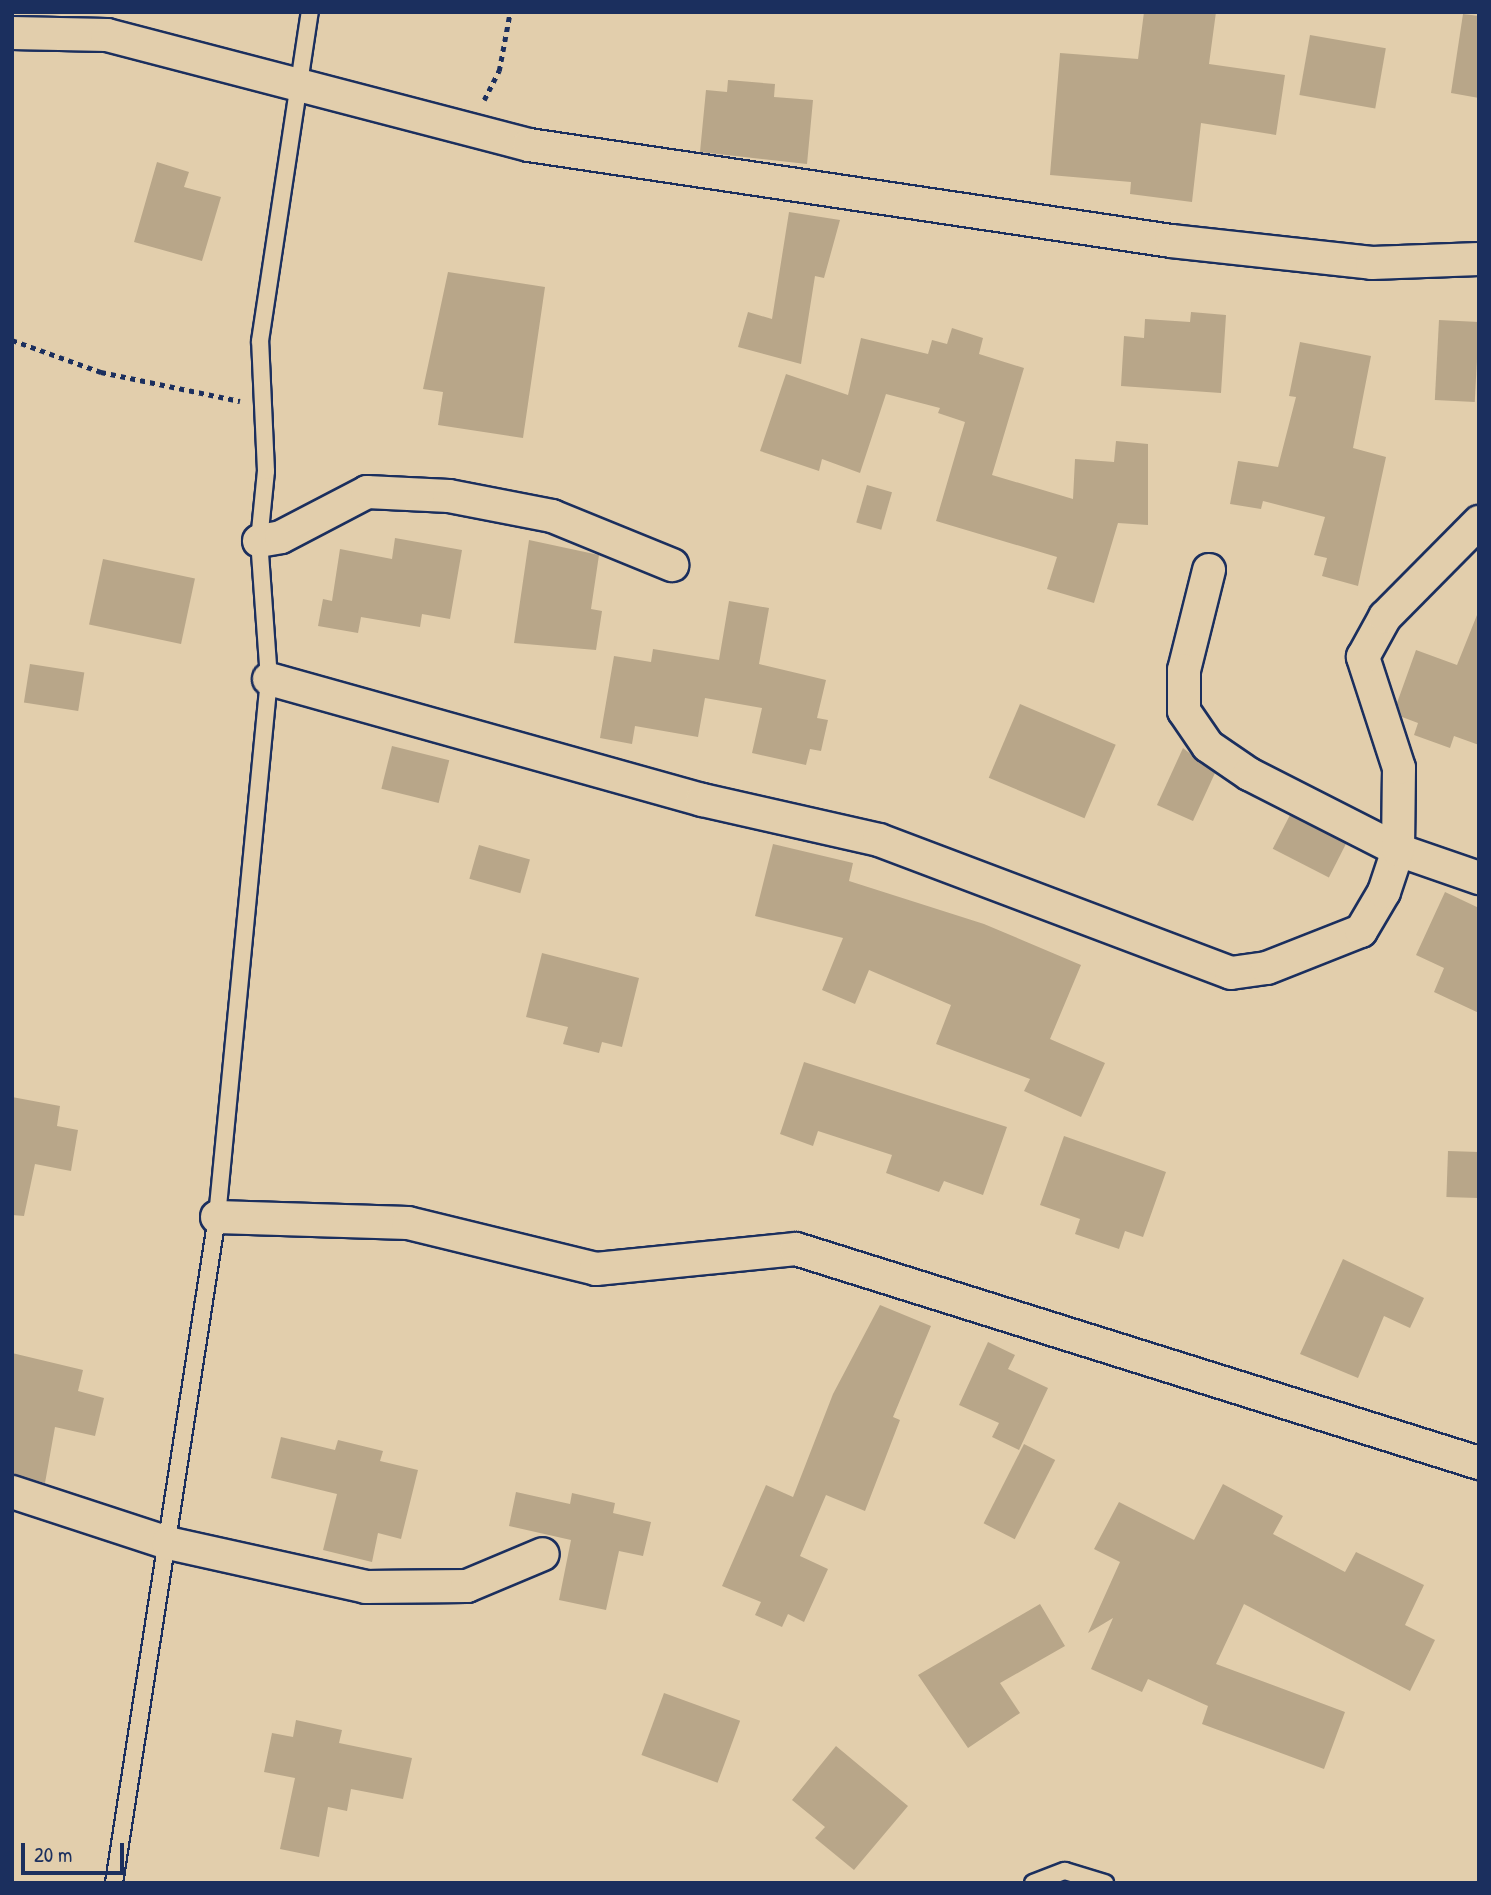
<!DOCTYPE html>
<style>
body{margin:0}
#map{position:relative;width:1491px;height:1895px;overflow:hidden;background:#e2ceac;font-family:"Patrick Hand",sans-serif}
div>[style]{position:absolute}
.building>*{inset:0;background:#b8a689;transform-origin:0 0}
.path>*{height:4.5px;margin-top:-2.25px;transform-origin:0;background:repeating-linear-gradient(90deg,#1b2f5e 0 5px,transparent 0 10px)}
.roads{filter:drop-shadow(2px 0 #1b2f5e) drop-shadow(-2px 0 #1b2f5e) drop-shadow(0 2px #1b2f5e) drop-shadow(0 -2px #1b2f5e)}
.service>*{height:16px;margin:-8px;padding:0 8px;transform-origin:8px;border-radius:8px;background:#e2ceac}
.minor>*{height:32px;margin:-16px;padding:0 16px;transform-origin:16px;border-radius:16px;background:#e2ceac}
span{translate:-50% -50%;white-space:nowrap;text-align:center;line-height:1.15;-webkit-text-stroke:6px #e2ceac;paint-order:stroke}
.frame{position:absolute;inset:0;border:14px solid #1b2f5e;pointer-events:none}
.scale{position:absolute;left:21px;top:1843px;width:103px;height:32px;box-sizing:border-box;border:4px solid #1b2f5e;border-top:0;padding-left:9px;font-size:21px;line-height:24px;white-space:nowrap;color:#1b2f5e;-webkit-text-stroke:5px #e2ceac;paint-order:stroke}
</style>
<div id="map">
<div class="building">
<i style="clip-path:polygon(1144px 12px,1216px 12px,1209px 64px,1285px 75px,1276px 135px,1201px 123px,1192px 202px,1130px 194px,1131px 182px,1050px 175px,1060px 53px,1138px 59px)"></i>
<i style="clip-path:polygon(1463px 14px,1479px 16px,1479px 98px,1451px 93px)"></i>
<i style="left:1310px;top:35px;width:77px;height:61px;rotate:10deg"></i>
<i style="clip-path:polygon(728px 80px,775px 84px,774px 97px,813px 100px,807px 164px,700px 152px,706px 90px,727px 92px)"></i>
<i style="clip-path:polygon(157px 162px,189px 172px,184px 187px,221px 197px,202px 261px,134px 242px)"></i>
<i style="clip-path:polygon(789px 212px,840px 220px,824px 278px,815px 276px,801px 364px,738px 347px,748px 312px,772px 319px)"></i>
<i style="clip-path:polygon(448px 272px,545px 287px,523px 438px,438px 425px,443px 392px,423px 389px)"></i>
<i style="clip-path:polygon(1191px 312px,1226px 315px,1221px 393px,1121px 386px,1124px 336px,1144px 338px,1145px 319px,1190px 322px)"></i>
<i style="left:1439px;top:320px;width:40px;height:80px;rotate:3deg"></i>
<i style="clip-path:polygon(952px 328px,983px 338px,979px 354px,1024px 368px,992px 475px,1073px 499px,1075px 459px,1114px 462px,1116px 441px,1148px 444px,1148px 525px,1118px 523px,1094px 603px,1047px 589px,1057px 557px,936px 521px,965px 422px,938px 413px,940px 408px,886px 394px,860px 473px,822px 459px,819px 471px,760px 451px,786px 374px,848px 395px,861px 338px,928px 354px,932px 340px,947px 344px)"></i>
<i style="clip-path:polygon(1300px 342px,1371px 356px,1353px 448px,1386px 457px,1358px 586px,1322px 576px,1327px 558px,1314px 555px,1325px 517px,1263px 501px,1261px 509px,1230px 504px,1238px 461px,1278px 467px,1296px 397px,1289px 396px)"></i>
<i style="left:867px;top:485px;width:26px;height:39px;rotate:16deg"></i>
<i style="clip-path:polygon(395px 538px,462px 550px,450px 619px,422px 614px,420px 627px,361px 617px,358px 633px,318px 626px,323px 599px,332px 601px,340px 549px,392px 559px)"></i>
<i style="clip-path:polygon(529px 540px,599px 555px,591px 609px,602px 611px,596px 650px,514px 643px)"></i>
<i style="left:103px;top:559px;width:94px;height:67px;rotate:12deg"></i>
<i style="clip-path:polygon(729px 601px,769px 608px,759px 664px,826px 680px,817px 718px,828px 720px,821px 751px,810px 749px,806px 765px,752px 753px,762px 708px,705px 698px,698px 737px,635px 726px,632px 744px,600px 738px,614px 656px,651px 662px,653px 649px,719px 660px)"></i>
<i style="clip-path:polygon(1477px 615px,1479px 745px,1454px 736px,1450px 748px,1414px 735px,1418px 723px,1402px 717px,1397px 703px,1416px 650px,1457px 665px)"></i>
<i style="left:30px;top:664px;width:55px;height:39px;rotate:9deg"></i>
<i style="left:1020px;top:704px;width:104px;height:80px;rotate:23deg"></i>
<i style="left:392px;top:746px;width:59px;height:44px;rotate:14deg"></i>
<i style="clip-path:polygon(1183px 748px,1215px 773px,1193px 821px,1157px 805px)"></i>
<i style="left:1290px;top:815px;width:63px;height:38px;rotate:27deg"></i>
<i style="clip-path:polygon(773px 844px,853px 863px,849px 881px,984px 924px,1081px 965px,1050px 1039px,1105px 1063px,1081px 1117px,1024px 1091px,1030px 1079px,936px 1044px,951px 1005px,869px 970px,855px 1004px,822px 990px,843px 938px,755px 916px)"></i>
<i style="left:479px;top:845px;width:53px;height:35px;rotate:16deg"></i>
<i style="clip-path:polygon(1445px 892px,1479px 908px,1479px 1013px,1434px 992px,1444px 968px,1416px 955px)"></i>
<i style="clip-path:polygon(542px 953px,639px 978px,622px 1047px,602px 1042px,599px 1053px,563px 1044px,568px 1027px,526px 1017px)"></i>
<i style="clip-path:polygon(804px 1062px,1007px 1127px,983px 1195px,944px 1181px,939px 1192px,886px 1173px,892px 1155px,818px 1131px,813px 1146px,780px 1134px)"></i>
<i style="clip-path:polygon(12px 1097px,60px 1106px,57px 1126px,78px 1130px,71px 1171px,35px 1164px,24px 1216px,12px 1215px)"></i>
<i style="clip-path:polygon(1064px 1136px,1166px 1172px,1143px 1237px,1125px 1231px,1119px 1249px,1075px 1234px,1080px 1219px,1040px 1205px)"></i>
<i style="left:1448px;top:1151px;width:31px;height:46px;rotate:2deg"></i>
<i style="clip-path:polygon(1343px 1259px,1424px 1298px,1410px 1328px,1384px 1316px,1358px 1378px,1300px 1354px)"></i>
<i style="clip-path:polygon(880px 1305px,931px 1326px,893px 1417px,900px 1420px,865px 1511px,826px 1495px,800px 1556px,828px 1569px,804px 1622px,788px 1614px,782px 1627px,755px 1615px,761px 1602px,722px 1586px,766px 1485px,793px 1497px,833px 1394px)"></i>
<i style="clip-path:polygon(988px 1342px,1015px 1355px,1008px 1369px,1048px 1388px,1019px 1450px,992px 1437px,999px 1423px,959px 1405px)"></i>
<i style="clip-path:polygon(12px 1353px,83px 1370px,78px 1391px,104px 1398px,95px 1436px,55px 1427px,45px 1483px,12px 1474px)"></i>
<i style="clip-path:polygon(281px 1437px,335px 1450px,338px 1440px,383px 1451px,380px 1461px,418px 1470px,401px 1539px,378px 1533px,372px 1562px,323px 1550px,337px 1494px,271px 1478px)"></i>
<i style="left:1024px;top:1444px;width:35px;height:89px;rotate:27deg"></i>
<i style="clip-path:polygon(1223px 1484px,1283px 1516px,1273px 1534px,1345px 1572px,1356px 1552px,1424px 1585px,1405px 1625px,1435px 1640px,1410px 1691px,1244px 1604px,1216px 1664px,1345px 1712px,1324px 1769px,1202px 1724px,1208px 1706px,1148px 1679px,1142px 1692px,1091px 1669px,1113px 1618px,1088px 1633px,1120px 1562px,1094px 1549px,1119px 1502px,1194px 1540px)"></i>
<i style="clip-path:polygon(516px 1492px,570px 1504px,572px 1493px,615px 1503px,613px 1513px,651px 1522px,643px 1556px,619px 1551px,606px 1610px,559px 1600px,571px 1540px,509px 1526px)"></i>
<i style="clip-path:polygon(1040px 1604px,1065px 1646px,1000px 1683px,1020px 1713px,968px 1748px,918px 1675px)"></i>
<i style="left:664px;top:1693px;width:81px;height:66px;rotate:20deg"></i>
<i style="clip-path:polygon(296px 1720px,342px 1730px,339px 1743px,412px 1758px,403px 1799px,351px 1789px,347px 1811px,328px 1807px,319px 1857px,280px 1849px,295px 1778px,264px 1772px,272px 1733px,293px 1737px)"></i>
<i style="clip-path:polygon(836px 1746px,908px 1806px,854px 1870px,815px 1838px,825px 1827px,792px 1800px)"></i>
</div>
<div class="path">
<i style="left:484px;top:100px;width:33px;rotate:-63deg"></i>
<i style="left:499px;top:71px;width:60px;rotate:-79.4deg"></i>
<i style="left:12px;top:340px;width:95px;rotate:19.8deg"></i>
<i style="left:101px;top:372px;width:142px;rotate:11.8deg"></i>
</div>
<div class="roads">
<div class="service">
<i style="left:114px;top:1883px;width:674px;rotate:-81.21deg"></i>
<i style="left:217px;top:1217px;width:541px;rotate:-84.48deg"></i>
<i style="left:269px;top:679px;width:138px;rotate:-94.1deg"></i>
<i style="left:259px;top:541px;width:70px;rotate:-84.3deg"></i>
<i style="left:266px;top:471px;width:130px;rotate:-92.6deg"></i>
<i style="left:260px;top:341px;width:333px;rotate:-81.4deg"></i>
<i style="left:1033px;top:1883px;width:34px;rotate:-21deg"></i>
<i style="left:1065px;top:1871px;width:42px;rotate:16.7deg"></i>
</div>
<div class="minor">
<i style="left:12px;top:33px;width:95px;rotate:1.2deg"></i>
<i style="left:107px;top:35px;width:436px;rotate:14.6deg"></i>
<i style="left:529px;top:145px;width:649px;rotate:8.5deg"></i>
<i style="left:1171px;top:241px;width:202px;rotate:6.2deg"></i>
<i style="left:1372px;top:263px;width:107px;rotate:-2.1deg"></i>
<i style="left:259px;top:541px;width:22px;rotate:-10deg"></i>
<i style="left:281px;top:537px;width:97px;rotate:-27.6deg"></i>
<i style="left:367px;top:492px;width:82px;rotate:2.8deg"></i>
<i style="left:449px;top:496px;width:105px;rotate:11deg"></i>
<i style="left:552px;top:516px;width:130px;rotate:22.2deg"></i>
<i style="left:1209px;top:570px;width:103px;rotate:104deg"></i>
<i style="left:1184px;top:670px;width:41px;rotate:90deg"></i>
<i style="left:1184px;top:711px;width:42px;rotate:55.6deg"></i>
<i style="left:1208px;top:746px;width:50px;rotate:34.3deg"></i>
<i style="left:1249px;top:774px;width:167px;rotate:27deg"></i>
<i style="left:1398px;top:850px;width:86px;rotate:19.1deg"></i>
<i style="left:269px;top:679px;width:450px;rotate:15.6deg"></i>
<i style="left:702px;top:800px;width:181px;rotate:12.7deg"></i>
<i style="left:879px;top:840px;width:376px;rotate:20.7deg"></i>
<i style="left:1231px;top:973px;width:36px;rotate:-8deg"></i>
<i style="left:1267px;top:968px;width:101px;rotate:-21.5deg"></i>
<i style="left:1361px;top:931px;width:45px;rotate:-59.5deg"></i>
<i style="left:1384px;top:892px;width:44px;rotate:-71.6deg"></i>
<i style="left:1398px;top:850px;width:82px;rotate:-89.3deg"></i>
<i style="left:1399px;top:768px;width:117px;rotate:-108deg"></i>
<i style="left:1363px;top:657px;width:46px;rotate:-61.2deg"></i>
<i style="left:1385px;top:617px;width:134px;rotate:-45.3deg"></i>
<i style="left:217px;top:1217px;width:191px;rotate:1.8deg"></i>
<i style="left:408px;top:1223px;width:194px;rotate:13.7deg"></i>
<i style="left:596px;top:1269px;width:201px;rotate:-5.7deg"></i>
<i style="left:796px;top:1249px;width:716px;rotate:17.4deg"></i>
<i style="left:12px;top:1492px;width:164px;rotate:18.1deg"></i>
<i style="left:168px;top:1543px;width:203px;rotate:12.5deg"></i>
<i style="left:366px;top:1587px;width:101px;rotate:-0.6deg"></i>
<i style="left:467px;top:1586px;width:82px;rotate:-22.8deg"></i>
</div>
</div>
<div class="frame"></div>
<div class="scale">20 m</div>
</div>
